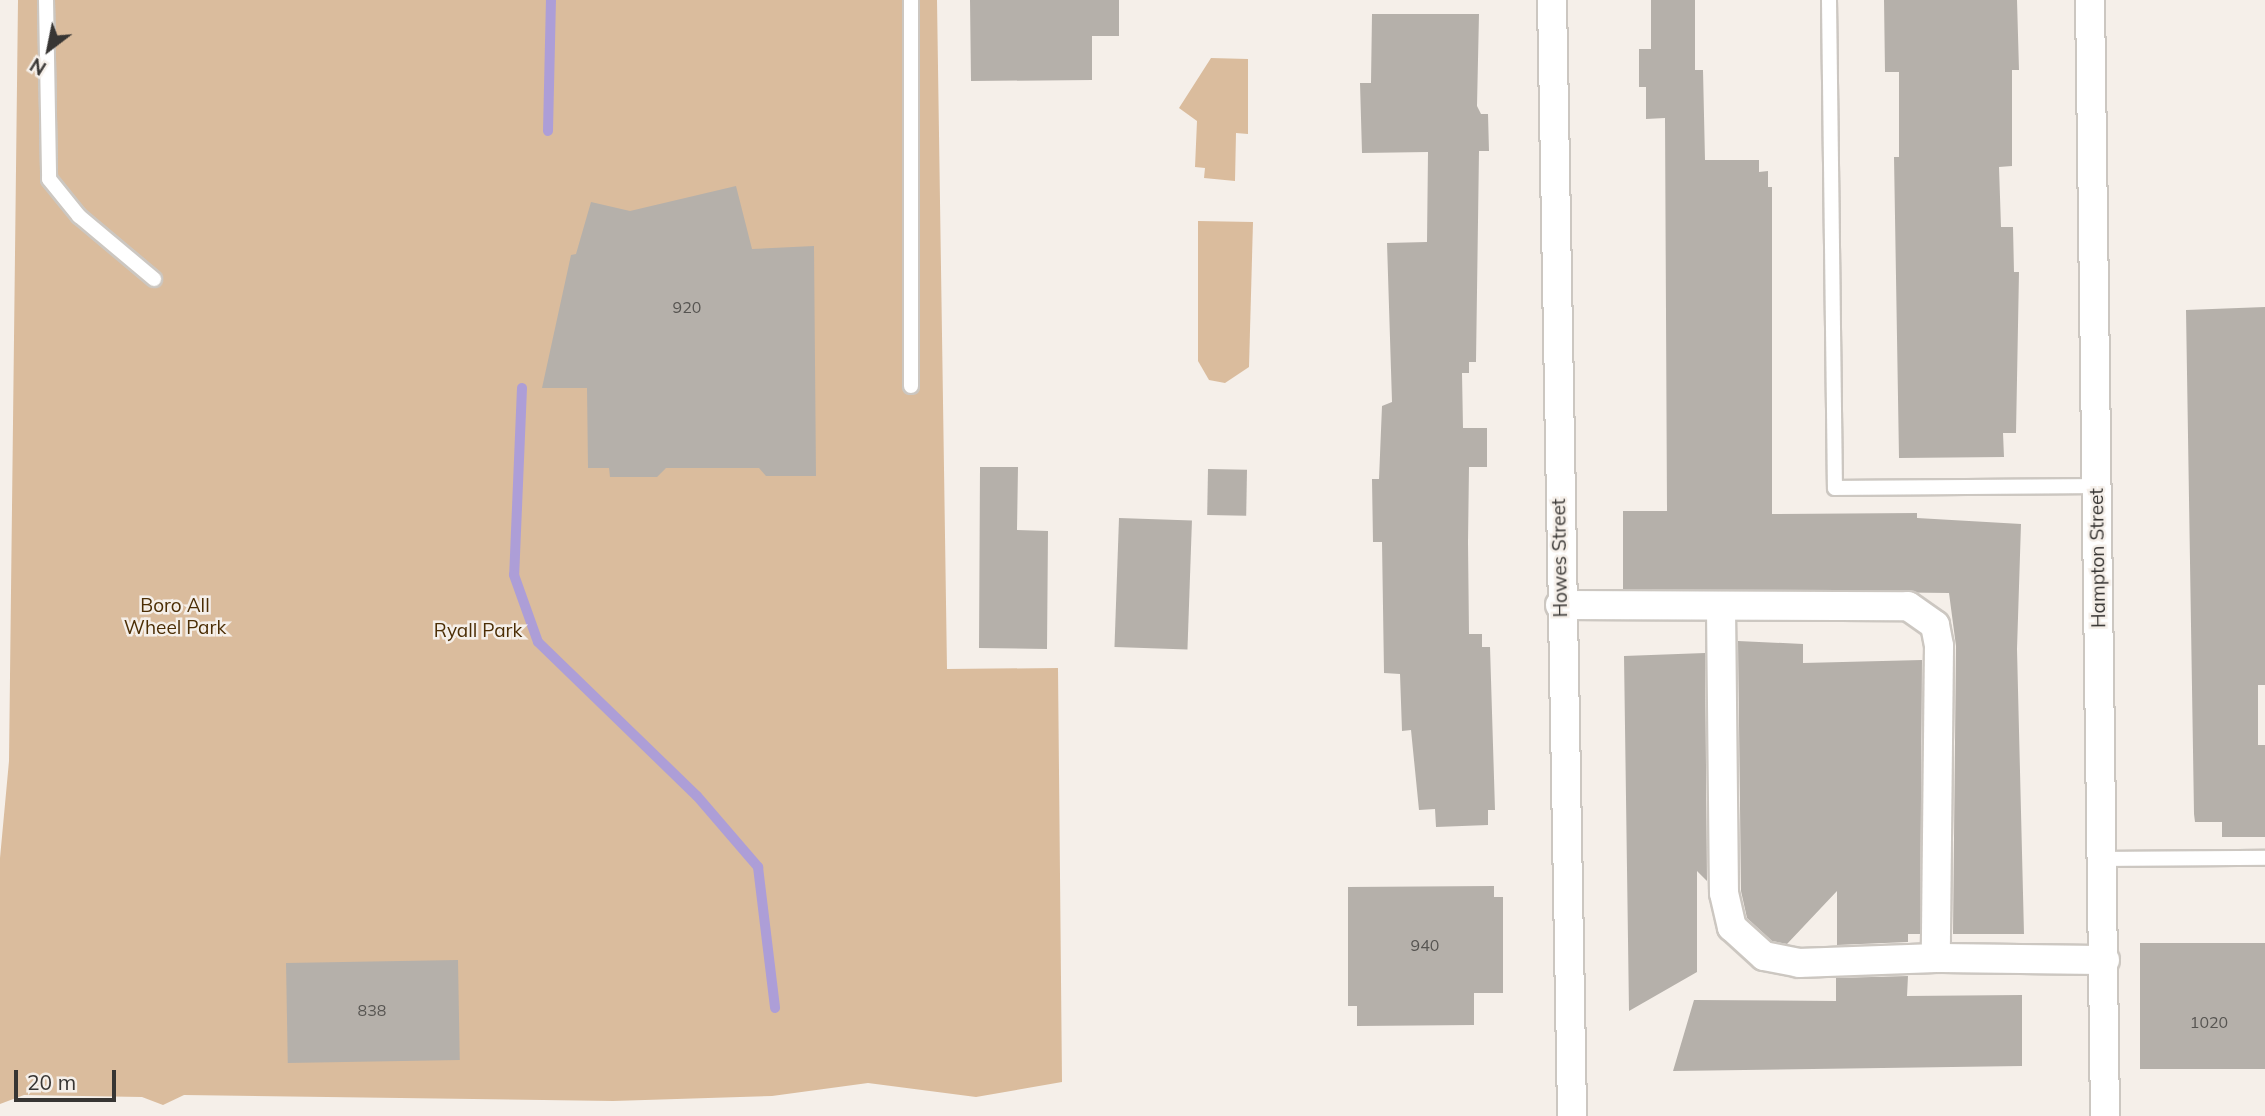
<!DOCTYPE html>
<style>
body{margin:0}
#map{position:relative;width:2265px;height:1116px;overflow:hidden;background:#f5efe9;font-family:Mulish,sans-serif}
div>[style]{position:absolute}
.green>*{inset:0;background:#dabc9d}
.stream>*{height:10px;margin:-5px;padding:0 5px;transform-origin:5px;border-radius:5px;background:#ad9ed7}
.building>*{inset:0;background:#b5b0aa;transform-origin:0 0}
.roads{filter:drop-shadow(2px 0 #ccc7c1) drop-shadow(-2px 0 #ccc7c1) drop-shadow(0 2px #ccc7c1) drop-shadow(0 -2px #ccc7c1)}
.service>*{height:14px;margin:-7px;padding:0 7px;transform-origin:7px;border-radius:7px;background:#fff}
.minor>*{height:28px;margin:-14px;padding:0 14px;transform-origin:14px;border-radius:14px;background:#fff}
span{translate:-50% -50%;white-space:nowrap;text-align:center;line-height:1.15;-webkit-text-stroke:5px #f5efe9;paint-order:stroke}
.number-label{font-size:16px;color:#565451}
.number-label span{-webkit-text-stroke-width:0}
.street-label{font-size:19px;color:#373533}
.park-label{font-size:19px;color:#4c2e05}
.north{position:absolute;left:14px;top:14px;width:70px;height:70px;-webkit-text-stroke:5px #f5efe9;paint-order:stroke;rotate:212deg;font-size:19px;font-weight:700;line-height:28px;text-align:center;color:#373533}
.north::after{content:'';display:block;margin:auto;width:24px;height:32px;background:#373533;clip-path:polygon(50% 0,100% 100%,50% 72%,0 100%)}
.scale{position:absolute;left:14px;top:1070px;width:102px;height:32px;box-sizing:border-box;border:4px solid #373533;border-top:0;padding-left:9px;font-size:21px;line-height:24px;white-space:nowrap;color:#373533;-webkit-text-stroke:5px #f5efe9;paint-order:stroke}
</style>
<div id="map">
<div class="green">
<i style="clip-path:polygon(18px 0,937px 0,947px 669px,1058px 668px,1062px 1082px,976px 1097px,868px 1083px,772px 1096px,613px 1101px,184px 1095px,163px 1105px,142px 1097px,24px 1095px,0 1104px,0 858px,9px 761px)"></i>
<i style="clip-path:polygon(1211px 58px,1248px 59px,1248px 134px,1236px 133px,1235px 181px,1204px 178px,1205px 168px,1195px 167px,1197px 121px,1179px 108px)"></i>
<i style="clip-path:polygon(1198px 221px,1253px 222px,1249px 367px,1225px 383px,1209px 380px,1198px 361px)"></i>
</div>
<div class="stream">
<i style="left:548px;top:131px;width:131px;rotate:-88.7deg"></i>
<i style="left:522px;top:388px;width:187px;rotate:92.4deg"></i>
<i style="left:514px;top:575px;width:71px;rotate:70.3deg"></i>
<i style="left:538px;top:642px;width:221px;rotate:44.1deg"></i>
<i style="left:697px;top:796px;width:94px;rotate:49.3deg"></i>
<i style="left:758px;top:867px;width:142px;rotate:83.1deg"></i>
</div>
<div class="building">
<i style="clip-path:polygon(970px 0,1119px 0,1119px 36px,1092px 36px,1092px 80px,971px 81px)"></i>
<i style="clip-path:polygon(1651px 0,1695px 0,1695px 70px,1703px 70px,1705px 160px,1759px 160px,1759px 172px,1768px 171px,1768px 187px,1772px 187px,1772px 514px,1917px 513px,1917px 518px,2021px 524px,2017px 649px,2024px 934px,1953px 934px,1956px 646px,1949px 593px,1623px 589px,1623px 511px,1667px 511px,1665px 118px,1646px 119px,1646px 87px,1639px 87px,1639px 49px,1651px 49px)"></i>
<i style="clip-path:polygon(1884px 0,2017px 0,2019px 70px,2012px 70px,2012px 166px,1999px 167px,2001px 227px,2013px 227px,2014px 272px,2019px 272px,2016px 433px,2003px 433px,2004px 457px,1899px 458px,1894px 157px,1899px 157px,1899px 72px,1885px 72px)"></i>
<i style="clip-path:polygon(1372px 14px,1479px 14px,1477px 106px,1481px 114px,1488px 114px,1489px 151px,1479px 151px,1476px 362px,1469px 362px,1469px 373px,1462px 373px,1463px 428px,1487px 428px,1487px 467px,1469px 467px,1468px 542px,1469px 634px,1482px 634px,1482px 647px,1490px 647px,1495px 810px,1488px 810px,1488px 825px,1436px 827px,1435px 809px,1419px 810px,1411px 730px,1402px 731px,1400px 674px,1384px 673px,1382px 542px,1373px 542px,1372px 479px,1379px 479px,1382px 406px,1392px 402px,1387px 243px,1427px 242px,1428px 152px,1362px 153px,1360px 83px,1371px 83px)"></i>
<i style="clip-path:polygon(736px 186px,752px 249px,814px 246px,816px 476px,766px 476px,759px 468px,666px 468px,657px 477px,610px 477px,609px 468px,588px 468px,587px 388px,542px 388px,571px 255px,576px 254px,591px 202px,630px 211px)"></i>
<i style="clip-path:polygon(2265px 307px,2265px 685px,2258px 685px,2258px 745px,2265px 745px,2265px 837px,2222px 837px,2222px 822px,2195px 822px,2194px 814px,2186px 310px)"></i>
<i style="clip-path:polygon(980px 467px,1018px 467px,1017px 530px,1048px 531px,1047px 649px,979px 648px)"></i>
<i style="left:1208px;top:469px;width:39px;height:46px;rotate:1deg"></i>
<i style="left:1119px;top:518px;width:73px;height:129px;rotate:2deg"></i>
<i style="clip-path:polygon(1738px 641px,1803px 644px,1803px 663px,1922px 660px,1920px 934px,1908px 934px,1908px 942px,1837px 945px,1837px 891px,1787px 944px,1772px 941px,1747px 918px,1741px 891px)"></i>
<i style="clip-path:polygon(1705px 653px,1707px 881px,1697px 871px,1697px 972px,1629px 1011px,1624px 656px)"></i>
<i style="clip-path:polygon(1494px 886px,1494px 897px,1503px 897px,1503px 993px,1474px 993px,1474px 1025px,1357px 1026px,1357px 1006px,1348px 1006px,1348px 887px)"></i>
<i style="left:2265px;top:943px;width:126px;height:125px;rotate:90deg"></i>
<i style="left:458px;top:960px;width:100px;height:172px;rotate:89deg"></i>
<i style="clip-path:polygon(1908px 976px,1907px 996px,2022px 995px,2022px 1066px,1673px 1071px,1694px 1000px,1836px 1001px,1836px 978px)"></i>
</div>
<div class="roads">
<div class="service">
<i style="left:46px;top:0;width:179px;rotate:89deg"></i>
<i style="left:49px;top:179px;width:48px;rotate:51deg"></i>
<i style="left:79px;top:216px;width:98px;rotate:40deg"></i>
<i style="left:911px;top:0;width:386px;rotate:90deg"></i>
<i style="left:1829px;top:0;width:488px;rotate:89.3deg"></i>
<i style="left:1835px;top:488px;width:262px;rotate:-0.4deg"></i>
<i style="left:2103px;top:859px;width:162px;rotate:-0.4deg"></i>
</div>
<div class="minor">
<i style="left:1552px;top:0;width:1116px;rotate:88.97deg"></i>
<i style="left:2090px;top:0;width:1116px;rotate:89.23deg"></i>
<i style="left:1560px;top:605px;width:348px;rotate:0.2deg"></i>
<i style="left:1908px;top:606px;width:33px;rotate:35deg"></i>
<i style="left:1935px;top:625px;width:21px;rotate:79deg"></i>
<i style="left:1939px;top:646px;width:312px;rotate:90.6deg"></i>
<i style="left:1936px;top:958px;width:169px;rotate:0.7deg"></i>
<i style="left:1721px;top:608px;width:285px;rotate:89.4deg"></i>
<i style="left:1724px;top:893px;width:35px;rotate:77deg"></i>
<i style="left:1732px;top:927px;width:43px;rotate:42.2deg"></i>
<i style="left:1764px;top:956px;width:36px;rotate:11deg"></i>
<i style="left:1799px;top:963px;width:137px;rotate:-2.1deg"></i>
</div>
</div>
<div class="number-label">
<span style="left:687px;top:307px">920</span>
<span style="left:1425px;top:945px">940</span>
<span style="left:372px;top:1010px">838</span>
<span style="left:2209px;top:1022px">1020</span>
</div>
<div class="street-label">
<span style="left:1560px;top:558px;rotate:-91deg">Howes Street</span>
<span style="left:2098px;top:558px;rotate:-91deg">Hampton Street</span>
</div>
<div class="park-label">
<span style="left:175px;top:617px">Boro All<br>Wheel Park</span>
<span style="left:478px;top:631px">Ryall Park</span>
</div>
<div class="north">N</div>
<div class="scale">20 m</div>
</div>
